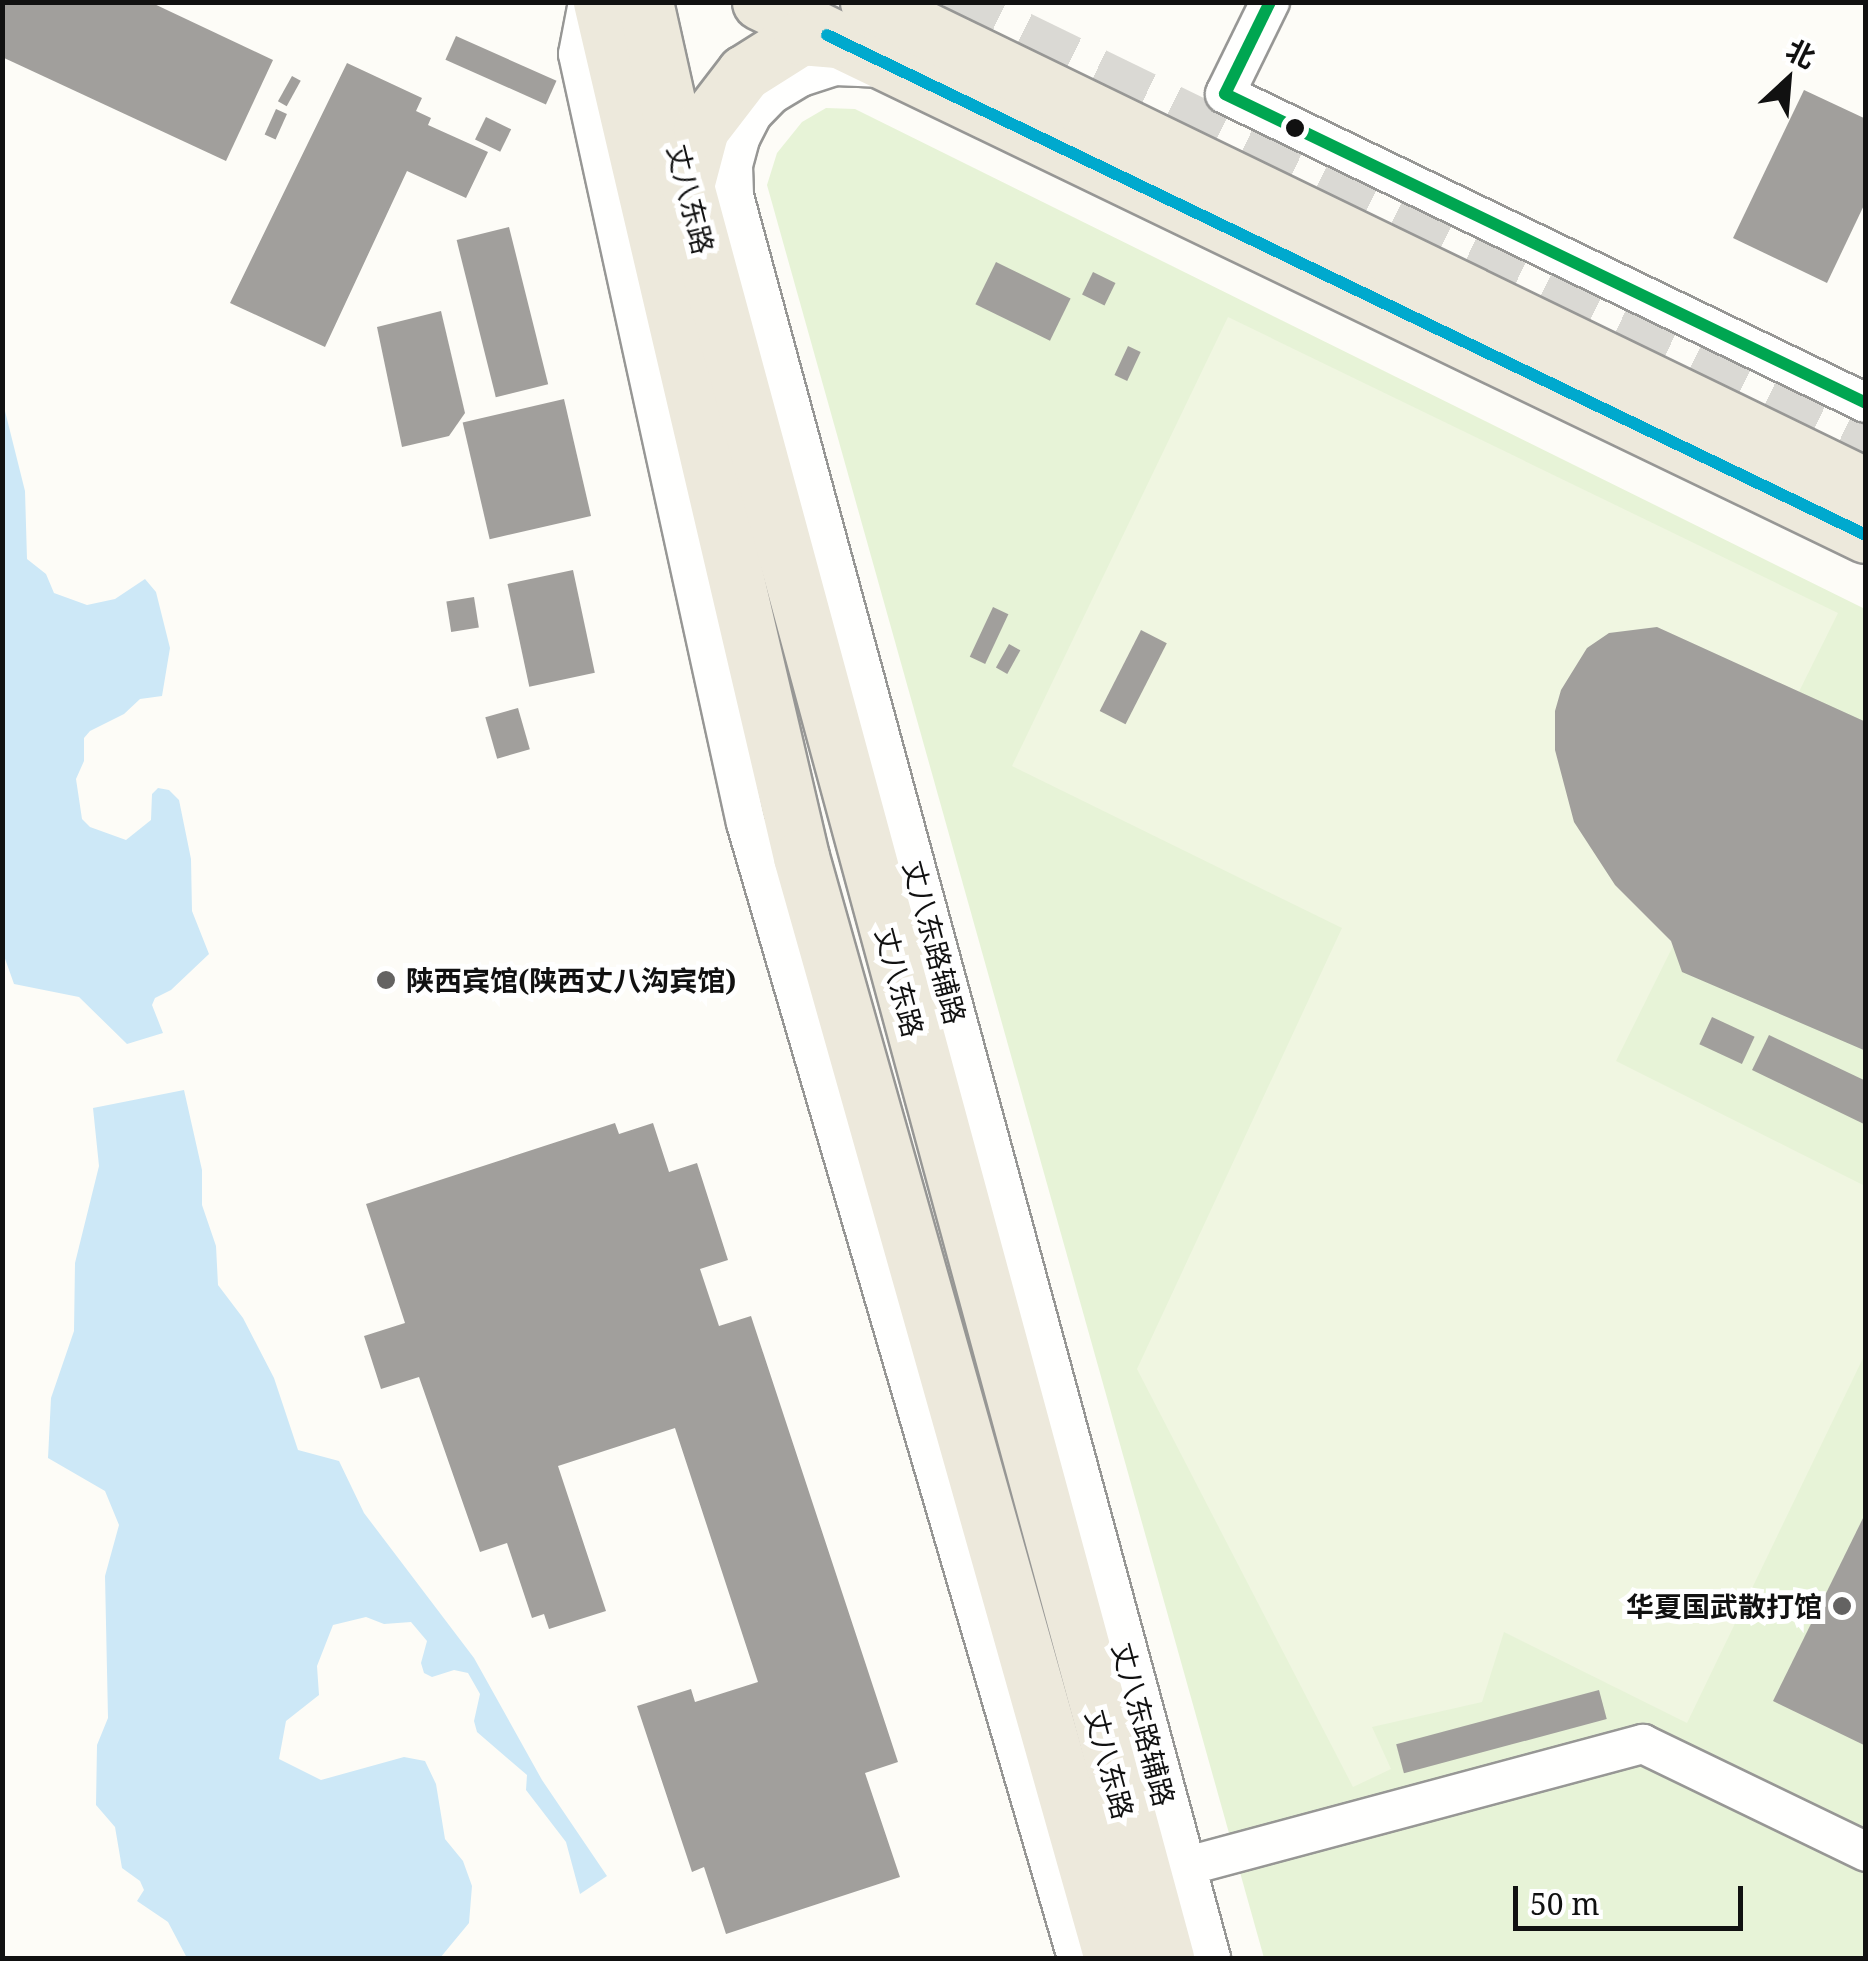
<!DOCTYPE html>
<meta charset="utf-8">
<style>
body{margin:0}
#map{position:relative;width:1868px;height:1961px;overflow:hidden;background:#fdfcf7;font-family:"Noto Serif","Noto Sans SC",serif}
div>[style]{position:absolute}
.green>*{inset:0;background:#e7f3d7}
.pitch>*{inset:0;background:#f0f6e1}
.water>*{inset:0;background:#cde8f7}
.building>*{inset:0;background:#a19f9c;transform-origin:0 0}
.highway-tunnel>*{height:55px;margin-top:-27.5px;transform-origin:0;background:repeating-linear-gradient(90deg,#dad9d4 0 55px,transparent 0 83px)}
.roads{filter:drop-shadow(2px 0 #979795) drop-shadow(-2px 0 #979795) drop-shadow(0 2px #979795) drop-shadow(0 -2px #979795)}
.street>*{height:38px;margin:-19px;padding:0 19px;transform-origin:19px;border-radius:19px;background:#fffffe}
.primary>*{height:55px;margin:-27.5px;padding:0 27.5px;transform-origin:27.5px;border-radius:27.5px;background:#ede9dc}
.bus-1>*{height:12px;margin:-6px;padding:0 6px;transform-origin:6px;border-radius:6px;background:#00a9ce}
.bus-2>*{height:12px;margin:-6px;padding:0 6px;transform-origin:6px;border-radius:6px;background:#00a651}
.dots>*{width:28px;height:28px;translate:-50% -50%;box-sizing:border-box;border:5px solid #fff;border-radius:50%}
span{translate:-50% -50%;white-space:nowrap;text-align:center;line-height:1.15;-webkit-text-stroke:10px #fff;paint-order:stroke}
.street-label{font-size:28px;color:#111}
.poi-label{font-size:28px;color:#111;font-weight:700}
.left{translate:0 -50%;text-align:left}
.right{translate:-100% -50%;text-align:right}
.frame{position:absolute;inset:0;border:5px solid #111;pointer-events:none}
.north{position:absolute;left:1738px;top:30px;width:100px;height:100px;-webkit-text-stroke:8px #fff;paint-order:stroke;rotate:26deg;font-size:28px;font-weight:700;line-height:40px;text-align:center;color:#111}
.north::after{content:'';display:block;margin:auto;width:35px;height:45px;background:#111;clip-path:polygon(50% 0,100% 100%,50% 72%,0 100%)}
.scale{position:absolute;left:1513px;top:1886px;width:230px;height:45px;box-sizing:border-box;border:5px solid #111;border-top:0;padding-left:12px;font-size:30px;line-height:35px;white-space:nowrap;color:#111;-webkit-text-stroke:8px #fff;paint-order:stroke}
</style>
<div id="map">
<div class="green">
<i style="clip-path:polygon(826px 108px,855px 109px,1865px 609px,1865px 1958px,1264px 1958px,767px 185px,777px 153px,802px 122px)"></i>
</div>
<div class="pitch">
<i style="clip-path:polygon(1228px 317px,1838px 613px,1616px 1061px,1865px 1186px,1865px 1354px,1687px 1723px,1504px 1632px,1482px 1702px,1372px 1727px,1391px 1769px,1353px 1787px,1137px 1369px,1342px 928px,1012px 766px)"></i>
</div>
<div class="water">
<i style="clip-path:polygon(3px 403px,25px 491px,27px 559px,46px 574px,54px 593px,87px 605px,115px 599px,145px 579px,156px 592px,170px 648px,162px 696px,140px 699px,124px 714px,90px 731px,84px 738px,84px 761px,76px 779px,82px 819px,90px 827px,126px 840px,151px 820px,152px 794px,158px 788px,169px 790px,179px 800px,191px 859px,192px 911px,209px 954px,171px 990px,155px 998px,152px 1005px,163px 1033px,127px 1044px,79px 997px,14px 984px,3px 953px)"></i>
<i style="clip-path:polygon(184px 1090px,202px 1170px,202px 1205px,216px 1246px,218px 1285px,243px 1318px,274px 1378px,298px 1450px,339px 1461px,364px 1513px,474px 1658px,542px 1780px,607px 1876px,580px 1894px,566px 1842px,526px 1790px,527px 1775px,477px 1732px,474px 1721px,480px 1694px,468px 1673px,454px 1670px,432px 1677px,424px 1673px,421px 1663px,427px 1641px,411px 1622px,384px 1624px,366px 1617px,333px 1625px,317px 1666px,319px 1695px,286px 1721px,279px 1759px,321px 1780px,404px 1757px,425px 1761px,436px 1784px,445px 1839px,463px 1861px,472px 1886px,469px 1923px,440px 1958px,187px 1958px,168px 1922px,137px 1901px,144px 1890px,140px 1881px,122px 1868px,115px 1827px,96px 1805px,97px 1745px,108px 1718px,105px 1576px,119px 1525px,105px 1491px,48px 1458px,51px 1398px,74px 1331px,75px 1263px,99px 1166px,93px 1108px)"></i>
</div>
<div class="building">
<i style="clip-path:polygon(2px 2px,150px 2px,273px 60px,226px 161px,2px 57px)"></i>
<i style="left:456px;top:36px;width:110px;height:26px;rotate:24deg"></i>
<i style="clip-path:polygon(347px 63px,422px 98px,416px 111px,431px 118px,428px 125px,488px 152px,466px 198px,407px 171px,325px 347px,230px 303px)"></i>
<i style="left:292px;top:76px;width:10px;height:29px;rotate:29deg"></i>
<i style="clip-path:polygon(1804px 90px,1866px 119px,1866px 201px,1827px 283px,1733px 238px)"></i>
<i style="left:276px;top:109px;width:12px;height:28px;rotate:24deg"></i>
<i style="left:486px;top:117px;width:28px;height:25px;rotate:26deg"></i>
<i style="left:509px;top:227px;width:162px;height:54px;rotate:76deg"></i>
<i style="left:996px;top:262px;width:83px;height:47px;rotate:26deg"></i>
<i style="left:1093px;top:272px;width:25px;height:25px;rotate:26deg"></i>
<i style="clip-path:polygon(441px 311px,465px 413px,449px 436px,402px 447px,377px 327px)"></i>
<i style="left:1128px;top:346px;width:14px;height:32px;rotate:25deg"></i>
<i style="left:564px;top:399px;width:120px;height:104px;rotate:77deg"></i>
<i style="left:573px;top:570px;width:105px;height:67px;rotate:78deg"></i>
<i style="left:474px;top:597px;width:31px;height:28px;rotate:81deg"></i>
<i style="left:993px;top:607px;width:17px;height:55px;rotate:25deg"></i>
<i style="clip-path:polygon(1657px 627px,1866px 722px,1866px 1051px,1682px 972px,1671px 941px,1615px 885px,1574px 822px,1555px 750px,1555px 711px,1561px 690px,1587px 648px,1609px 633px)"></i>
<i style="left:1141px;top:630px;width:29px;height:91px;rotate:27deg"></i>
<i style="left:1009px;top:644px;width:13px;height:27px;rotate:29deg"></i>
<i style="left:518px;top:708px;width:43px;height:34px;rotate:74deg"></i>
<i style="left:1712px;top:1017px;width:47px;height:30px;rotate:25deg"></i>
<i style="clip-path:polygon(1769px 1035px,1866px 1081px,1866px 1125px,1752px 1070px)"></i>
<i style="clip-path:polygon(615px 1123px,619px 1134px,653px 1123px,669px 1172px,697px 1163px,728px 1260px,700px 1269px,719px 1326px,751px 1316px,898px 1762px,865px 1773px,900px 1877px,726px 1934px,704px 1867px,692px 1872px,637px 1706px,691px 1689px,695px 1702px,758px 1682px,675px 1428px,558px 1466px,606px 1611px,549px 1629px,544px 1614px,532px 1618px,507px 1543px,480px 1552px,419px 1377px,381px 1389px,364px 1336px,405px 1323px,366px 1204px)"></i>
<i style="clip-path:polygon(1866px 1512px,1866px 1746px,1773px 1701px)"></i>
<i style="left:1599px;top:1690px;width:30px;height:210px;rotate:75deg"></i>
</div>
<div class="highway-tunnel">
<i style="left:945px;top:2px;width:1025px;rotate:25.99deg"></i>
</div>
<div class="roads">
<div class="street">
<i style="left:588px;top:2px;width:53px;rotate:100.9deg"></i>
<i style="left:578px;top:54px;width:787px;rotate:77.68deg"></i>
<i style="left:746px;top:823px;width:1182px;rotate:73.74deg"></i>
<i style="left:1270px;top:2px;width:102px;rotate:116.1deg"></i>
<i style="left:1225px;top:94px;width:712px;rotate:25.74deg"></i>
<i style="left:883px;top:68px;width:48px;rotate:-177.6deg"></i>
<i style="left:835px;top:66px;width:38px;rotate:162deg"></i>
<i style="left:799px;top:78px;width:31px;rotate:149deg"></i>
<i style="left:772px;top:94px;width:29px;rotate:134deg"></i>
<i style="left:752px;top:115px;width:27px;rotate:117deg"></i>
<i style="left:740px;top:139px;width:28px;rotate:105deg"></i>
<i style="left:733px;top:166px;width:30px;rotate:88deg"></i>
<i style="left:734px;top:196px;width:1825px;rotate:74.85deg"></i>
<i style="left:1161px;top:1873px;width:499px;rotate:-15deg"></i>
<i style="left:1643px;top:1744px;width:248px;rotate:25.8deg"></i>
</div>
<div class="primary">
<i style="left:601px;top:2px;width:878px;rotate:76.83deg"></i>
<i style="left:801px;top:857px;width:1144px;rotate:74.23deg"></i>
<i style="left:645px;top:2px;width:193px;rotate:77.4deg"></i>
<i style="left:687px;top:190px;width:1832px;rotate:74.84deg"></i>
<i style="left:760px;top:2px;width:1228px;rotate:25.73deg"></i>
<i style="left:868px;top:2px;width:1109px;rotate:25.87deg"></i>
<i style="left:687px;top:182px;width:55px;rotate:-75.2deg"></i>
<i style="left:701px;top:129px;width:71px;rotate:-52.5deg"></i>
<i style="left:744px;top:73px;width:67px;rotate:-32.3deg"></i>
<i style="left:801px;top:37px;width:36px;rotate:5deg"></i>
</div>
</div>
<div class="bus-1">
<i style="left:827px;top:35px;width:1153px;rotate:25.7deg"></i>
</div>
<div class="bus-2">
<i style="left:1270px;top:2px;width:102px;rotate:116.1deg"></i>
<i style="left:1225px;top:94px;width:712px;rotate:25.74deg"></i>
</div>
<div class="dots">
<i style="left:1295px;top:128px;background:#111"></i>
<i style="left:386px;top:980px;background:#646362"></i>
<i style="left:1842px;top:1606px;background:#646362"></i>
</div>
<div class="street-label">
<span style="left:691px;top:199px;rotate:76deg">丈八东路</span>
<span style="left:935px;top:942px;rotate:75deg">丈八东路辅路</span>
<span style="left:900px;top:982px;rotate:75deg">丈八东路</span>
<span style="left:1144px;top:1724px;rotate:75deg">丈八东路辅路</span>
<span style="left:1110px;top:1764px;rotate:75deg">丈八东路</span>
</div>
<div class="poi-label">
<span class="left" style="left:406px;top:980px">陕西宾馆(陕西丈八沟宾馆)</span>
<span class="right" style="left:1822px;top:1606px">华夏国武散打馆</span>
</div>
<div class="frame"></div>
<div class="north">北</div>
<div class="scale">50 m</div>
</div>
